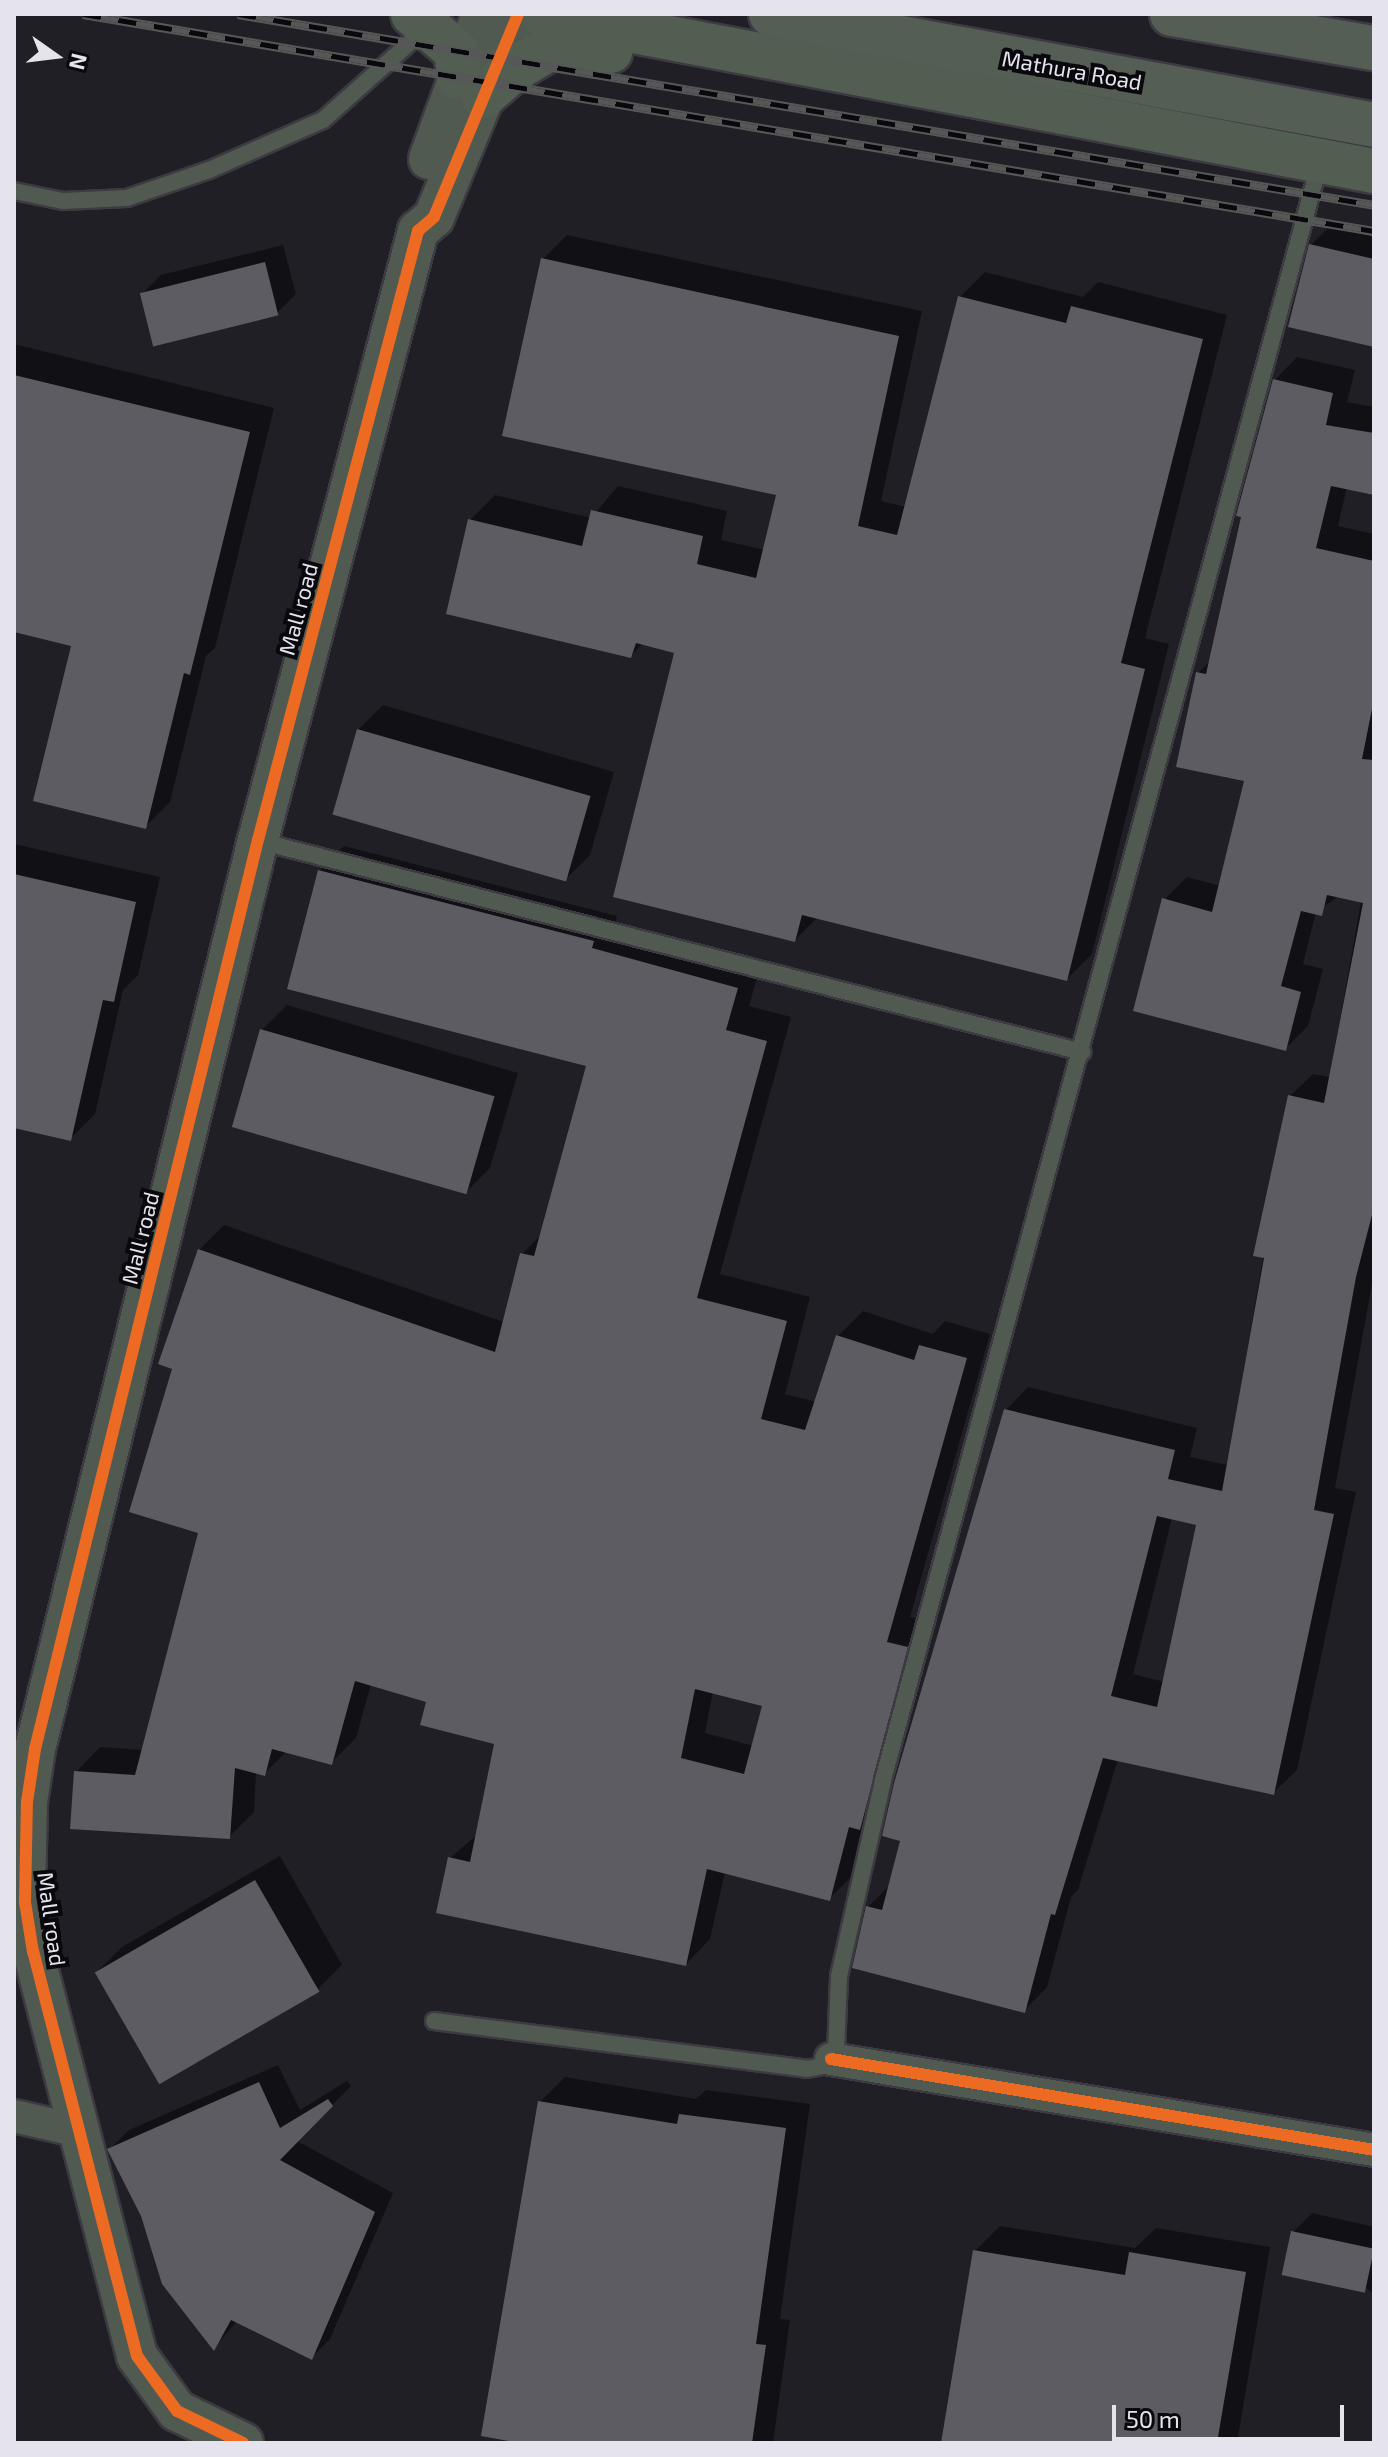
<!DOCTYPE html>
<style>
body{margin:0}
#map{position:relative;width:1388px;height:2457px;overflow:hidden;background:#201f26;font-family:"Exo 2",sans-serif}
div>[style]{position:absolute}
.shadow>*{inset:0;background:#0007}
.building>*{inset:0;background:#5c5c62;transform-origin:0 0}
.roads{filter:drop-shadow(2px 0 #3c3b41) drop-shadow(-2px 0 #3c3b41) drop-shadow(0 2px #3c3b41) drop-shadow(0 -2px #3c3b41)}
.service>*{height:16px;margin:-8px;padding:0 8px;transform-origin:8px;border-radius:8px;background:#515a50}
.minor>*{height:32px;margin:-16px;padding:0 16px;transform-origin:16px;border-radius:16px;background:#515a50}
.tertiary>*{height:40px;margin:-20px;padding:0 20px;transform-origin:20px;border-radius:20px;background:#515a50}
.secondary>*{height:44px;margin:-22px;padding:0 22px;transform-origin:22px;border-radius:22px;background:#535e52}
.trunk>*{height:44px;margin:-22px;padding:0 22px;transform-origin:22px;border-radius:22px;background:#545e54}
.rail>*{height:9px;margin-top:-4.5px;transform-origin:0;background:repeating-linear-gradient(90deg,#08080d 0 18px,#565858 0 36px);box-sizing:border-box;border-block:2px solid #565858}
.cycleway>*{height:12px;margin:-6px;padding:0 6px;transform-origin:6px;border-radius:6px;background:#ed6a23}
span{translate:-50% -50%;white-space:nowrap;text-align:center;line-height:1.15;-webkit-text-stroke:8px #08080d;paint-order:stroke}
.street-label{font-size:22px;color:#e5e4ec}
.frame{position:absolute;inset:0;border:16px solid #e5e4ec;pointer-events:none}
.north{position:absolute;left:16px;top:16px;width:80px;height:80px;-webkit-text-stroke:6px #08080d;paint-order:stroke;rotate:104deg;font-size:22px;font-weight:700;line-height:32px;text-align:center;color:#e5e4ec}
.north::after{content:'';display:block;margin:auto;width:28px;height:36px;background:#e5e4ec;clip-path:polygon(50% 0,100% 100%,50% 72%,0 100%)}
.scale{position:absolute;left:1112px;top:2405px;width:232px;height:36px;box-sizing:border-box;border:4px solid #e5e4ec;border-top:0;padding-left:10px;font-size:24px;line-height:28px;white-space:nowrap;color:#e5e4ec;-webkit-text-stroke:6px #08080d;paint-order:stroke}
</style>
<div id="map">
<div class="shadow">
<i style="clip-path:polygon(1330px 226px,1374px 237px,1374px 345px,1311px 245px)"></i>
<i style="clip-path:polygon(567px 235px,922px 311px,881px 501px,906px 507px,960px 297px,985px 272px,1083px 297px,1098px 282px,1227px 315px,1145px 638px,1169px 644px,1092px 954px,1067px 979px,818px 917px,795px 940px,676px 652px,643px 643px,631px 656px,470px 520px,495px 495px,591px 518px,618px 486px,727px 511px,721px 540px,765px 550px,778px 494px,542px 260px)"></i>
<i style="clip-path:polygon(283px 245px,296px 294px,277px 313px,142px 294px,161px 275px)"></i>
<i style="clip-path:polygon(14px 344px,274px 408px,215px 648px,206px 656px,170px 802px,145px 827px,74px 644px,14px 630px)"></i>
<i style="clip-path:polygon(evenodd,1297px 357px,1355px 370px,1347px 402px,1374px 407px,1374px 493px,1347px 487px,1338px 526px,1374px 534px,1374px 1273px,1335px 1488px,1356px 1492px,1297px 1770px,1274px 1792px,1118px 1759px,1078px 1890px,1071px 1897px,1047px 1987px,1025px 2010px,868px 1907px,890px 1885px,1006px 1410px,1028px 1387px,1197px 1428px,1190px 1457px,1228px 1465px,1290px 1096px,1313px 1074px,1330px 1077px,1361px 901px,1339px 896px,1316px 912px,1303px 964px,1323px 969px,1308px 1026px,1285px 1049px,1164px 900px,1187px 877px,1221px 886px,1246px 780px,1198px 673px,1211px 660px,1275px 380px,1297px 357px,1172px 1518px,1198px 1524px,1165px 1682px,1133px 1674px,1172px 1518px)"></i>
<i style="clip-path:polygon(383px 705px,614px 772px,590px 855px,565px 880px,358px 730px)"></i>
<i style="clip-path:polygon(14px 844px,160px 877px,138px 975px,123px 990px,95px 1114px,70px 1139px,14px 1126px)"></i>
<i style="clip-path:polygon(evenodd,344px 846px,617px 916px,615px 924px,761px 964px,749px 1006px,791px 1017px,720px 1274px,810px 1297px,785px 1394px,816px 1402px,838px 1336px,863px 1311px,933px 1334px,945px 1321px,990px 1334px,910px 1617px,931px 1622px,854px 1874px,829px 1899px,725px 1872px,710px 1939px,686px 1964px,450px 1858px,478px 1834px,496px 1743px,428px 1701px,371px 1684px,356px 1738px,331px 1763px,287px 1751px,264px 1774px,256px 1772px,254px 1812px,229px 1837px,76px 1772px,100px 1747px,143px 1750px,201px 1532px,174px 1367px,199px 1250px,224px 1225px,504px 1322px,522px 1254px,542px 1234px,589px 1065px,319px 871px,344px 846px,713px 1691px,764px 1705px,754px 1746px,705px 1733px,713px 1691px)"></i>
<i style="clip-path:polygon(287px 1005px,518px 1073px,490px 1168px,465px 1193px,262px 1030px)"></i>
<i style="clip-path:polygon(280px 1856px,342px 1965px,317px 1990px,97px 1972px,122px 1947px)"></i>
<i style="clip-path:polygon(278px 2065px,300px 2110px,347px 2081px,351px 2086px,297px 2141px,393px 2193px,330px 2339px,311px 2358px,237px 2321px,214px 2348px,110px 2149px,129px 2130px)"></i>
<i style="clip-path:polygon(565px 2077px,696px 2099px,706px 2090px,810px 2104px,780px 2319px,790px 2320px,773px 2443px,532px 2443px,540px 2102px)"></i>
<i style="clip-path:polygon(1312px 2213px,1374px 2227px,1374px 2294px,1293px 2232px)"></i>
<i style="clip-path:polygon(1000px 2226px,1135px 2248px,1156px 2228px,1270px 2247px,1237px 2443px,943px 2443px,975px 2251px)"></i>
</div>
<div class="building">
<i style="clip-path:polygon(1309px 244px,1374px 259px,1374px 347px,1288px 327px)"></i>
<i style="clip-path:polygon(541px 258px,899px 336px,858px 526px,897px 535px,958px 296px,1066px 323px,1071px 306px,1203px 339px,1121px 663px,1145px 669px,1067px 981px,802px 915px,795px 942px,613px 897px,674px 653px,636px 643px,631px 658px,446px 614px,468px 519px,582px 546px,591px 510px,703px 536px,697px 564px,756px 578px,776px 495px,502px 436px)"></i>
<i style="left:265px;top:262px;width:55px;height:129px;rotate:76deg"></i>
<i style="clip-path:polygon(14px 375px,250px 432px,190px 675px,184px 673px,146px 829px,33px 801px,71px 646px,14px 632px)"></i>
<i style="clip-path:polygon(evenodd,1273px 379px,1333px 393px,1326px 425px,1374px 433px,1374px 495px,1331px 486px,1316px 548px,1374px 561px,1374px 699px,1362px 759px,1374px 760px,1374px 1207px,1356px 1277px,1314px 1510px,1334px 1514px,1274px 1795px,1103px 1758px,1055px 1915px,1051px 1914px,1025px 2013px,852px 1968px,866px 1906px,882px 1910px,900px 1841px,882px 1836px,894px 1783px,1004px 1409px,1175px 1450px,1168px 1479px,1222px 1491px,1264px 1258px,1253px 1256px,1288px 1095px,1324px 1103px,1363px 903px,1327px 895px,1322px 916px,1301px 911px,1281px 986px,1301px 992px,1286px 1051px,1133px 1011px,1162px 898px,1212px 912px,1244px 781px,1176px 767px,1196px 672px,1206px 674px,1241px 517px,1236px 516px,1273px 379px,1157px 1516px,1196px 1525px,1157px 1707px,1111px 1696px,1157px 1516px)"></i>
<i style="left:357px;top:729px;width:243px;height:89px;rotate:16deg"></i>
<i style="clip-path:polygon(evenodd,318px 870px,594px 941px,592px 948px,738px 988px,726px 1030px,767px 1041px,697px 1298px,787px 1321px,761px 1419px,805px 1430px,836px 1335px,914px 1360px,919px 1345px,967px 1358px,887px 1642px,908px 1647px,860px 1830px,849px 1827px,830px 1901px,707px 1869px,686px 1966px,436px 1913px,448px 1857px,470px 1862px,494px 1744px,420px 1725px,426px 1702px,355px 1681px,332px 1765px,272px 1749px,265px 1776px,235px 1768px,230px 1839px,70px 1829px,74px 1771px,135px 1775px,198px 1533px,129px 1512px,172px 1369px,158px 1364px,198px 1249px,495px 1352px,520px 1253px,534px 1256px,586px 1066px,287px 989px,318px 870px,695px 1689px,762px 1706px,744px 1774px,681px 1758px,695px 1689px)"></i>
<i style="clip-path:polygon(14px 874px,136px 902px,114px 1002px,103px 1000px,71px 1141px,14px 1128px)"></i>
<i style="left:260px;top:1029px;width:244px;height:102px;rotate:16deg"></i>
<i style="left:255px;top:1880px;width:129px;height:185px;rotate:60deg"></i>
<i style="clip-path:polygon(259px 2082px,280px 2128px,328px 2099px,333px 2106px,280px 2160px,375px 2212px,312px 2360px,231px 2320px,214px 2351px,162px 2284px,141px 2216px,107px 2149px)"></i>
<i style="clip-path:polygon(538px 2101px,677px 2124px,679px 2114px,786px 2128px,756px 2344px,766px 2345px,752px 2443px,520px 2443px,481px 2436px)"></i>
<i style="left:1291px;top:2231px;width:85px;height:45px;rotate:12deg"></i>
<i style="clip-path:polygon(973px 2250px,1125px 2275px,1129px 2252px,1246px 2272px,1217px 2443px,941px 2443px)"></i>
</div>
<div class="roads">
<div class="service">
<i style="left:14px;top:191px;width:50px;rotate:11.5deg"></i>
<i style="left:63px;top:201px;width:64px;rotate:-2.7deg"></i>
<i style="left:127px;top:198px;width:87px;rotate:-18.9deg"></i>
<i style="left:209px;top:170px;width:124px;rotate:-23.7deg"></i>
<i style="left:323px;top:120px;width:137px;rotate:-41.7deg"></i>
<i style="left:259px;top:841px;width:850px;rotate:14.38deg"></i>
<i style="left:434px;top:2021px;width:376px;rotate:7.3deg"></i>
<i style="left:807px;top:2069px;width:15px;rotate:-11deg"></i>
<i style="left:822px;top:2066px;width:20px;rotate:-45deg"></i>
<i style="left:836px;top:2052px;width:76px;rotate:-87.7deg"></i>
<i style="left:839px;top:1976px;width:201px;rotate:-77.3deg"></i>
<i style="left:883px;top:1780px;width:1676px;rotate:-74.89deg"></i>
</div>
<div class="minor">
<i style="left:831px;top:2059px;width:551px;rotate:9.51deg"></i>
<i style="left:14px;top:2116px;width:67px;rotate:13deg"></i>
</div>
<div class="tertiary">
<i style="left:429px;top:159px;width:154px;rotate:-69.9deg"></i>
<i style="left:243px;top:2443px;width:73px;rotate:-154.1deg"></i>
<i style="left:177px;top:2411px;width:68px;rotate:-126deg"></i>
<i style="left:137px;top:2356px;width:417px;rotate:-104.4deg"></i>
<i style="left:33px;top:1952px;width:51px;rotate:-99.1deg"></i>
<i style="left:25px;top:1902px;width:100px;rotate:-88.9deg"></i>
<i style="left:27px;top:1802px;width:54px;rotate:-81.4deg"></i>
<i style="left:35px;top:1749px;width:936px;rotate:-76.22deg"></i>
<i style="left:258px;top:840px;width:630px;rotate:-75.28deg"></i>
<i style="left:418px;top:231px;width:21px;rotate:-41deg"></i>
<i style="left:434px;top:217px;width:220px;rotate:-67.5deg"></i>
</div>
<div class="secondary">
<i style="left:413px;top:14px;width:57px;rotate:40.7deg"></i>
<i style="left:456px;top:51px;width:26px;rotate:83deg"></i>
<i style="left:543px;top:14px;width:846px;rotate:10.7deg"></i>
<i style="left:483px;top:96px;width:38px;rotate:-41deg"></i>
<i style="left:512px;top:71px;width:52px;rotate:-31deg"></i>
<i style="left:557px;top:44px;width:54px;rotate:7.4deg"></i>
</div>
<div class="trunk">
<i style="left:771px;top:14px;width:613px;rotate:10.43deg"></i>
<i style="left:1172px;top:14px;width:205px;rotate:9.6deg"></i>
</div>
</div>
<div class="rail">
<i style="left:83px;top:14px;width:1309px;rotate:9.54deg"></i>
<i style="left:238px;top:14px;width:1152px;rotate:9.54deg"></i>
</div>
<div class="cycleway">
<i style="left:831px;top:2059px;width:551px;rotate:9.51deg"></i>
<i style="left:243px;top:2443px;width:73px;rotate:-154.1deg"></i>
<i style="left:177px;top:2411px;width:68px;rotate:-126deg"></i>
<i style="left:137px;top:2356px;width:417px;rotate:-104.4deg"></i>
<i style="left:33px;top:1952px;width:51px;rotate:-99.1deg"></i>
<i style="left:25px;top:1902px;width:100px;rotate:-88.9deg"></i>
<i style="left:27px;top:1802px;width:54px;rotate:-81.4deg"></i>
<i style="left:35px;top:1749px;width:936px;rotate:-76.22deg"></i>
<i style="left:258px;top:840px;width:630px;rotate:-75.28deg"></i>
<i style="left:418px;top:231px;width:21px;rotate:-41deg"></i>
<i style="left:434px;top:217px;width:220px;rotate:-67.5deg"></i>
</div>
<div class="street-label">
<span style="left:1072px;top:70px;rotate:10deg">Mathura Road</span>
<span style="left:298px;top:609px;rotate:-75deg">Mall road</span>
<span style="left:140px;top:1238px;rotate:-76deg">Mall road</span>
<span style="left:52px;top:1919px;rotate:82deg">Mall road</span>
</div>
<div class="frame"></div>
<div class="north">N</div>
<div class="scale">50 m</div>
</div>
